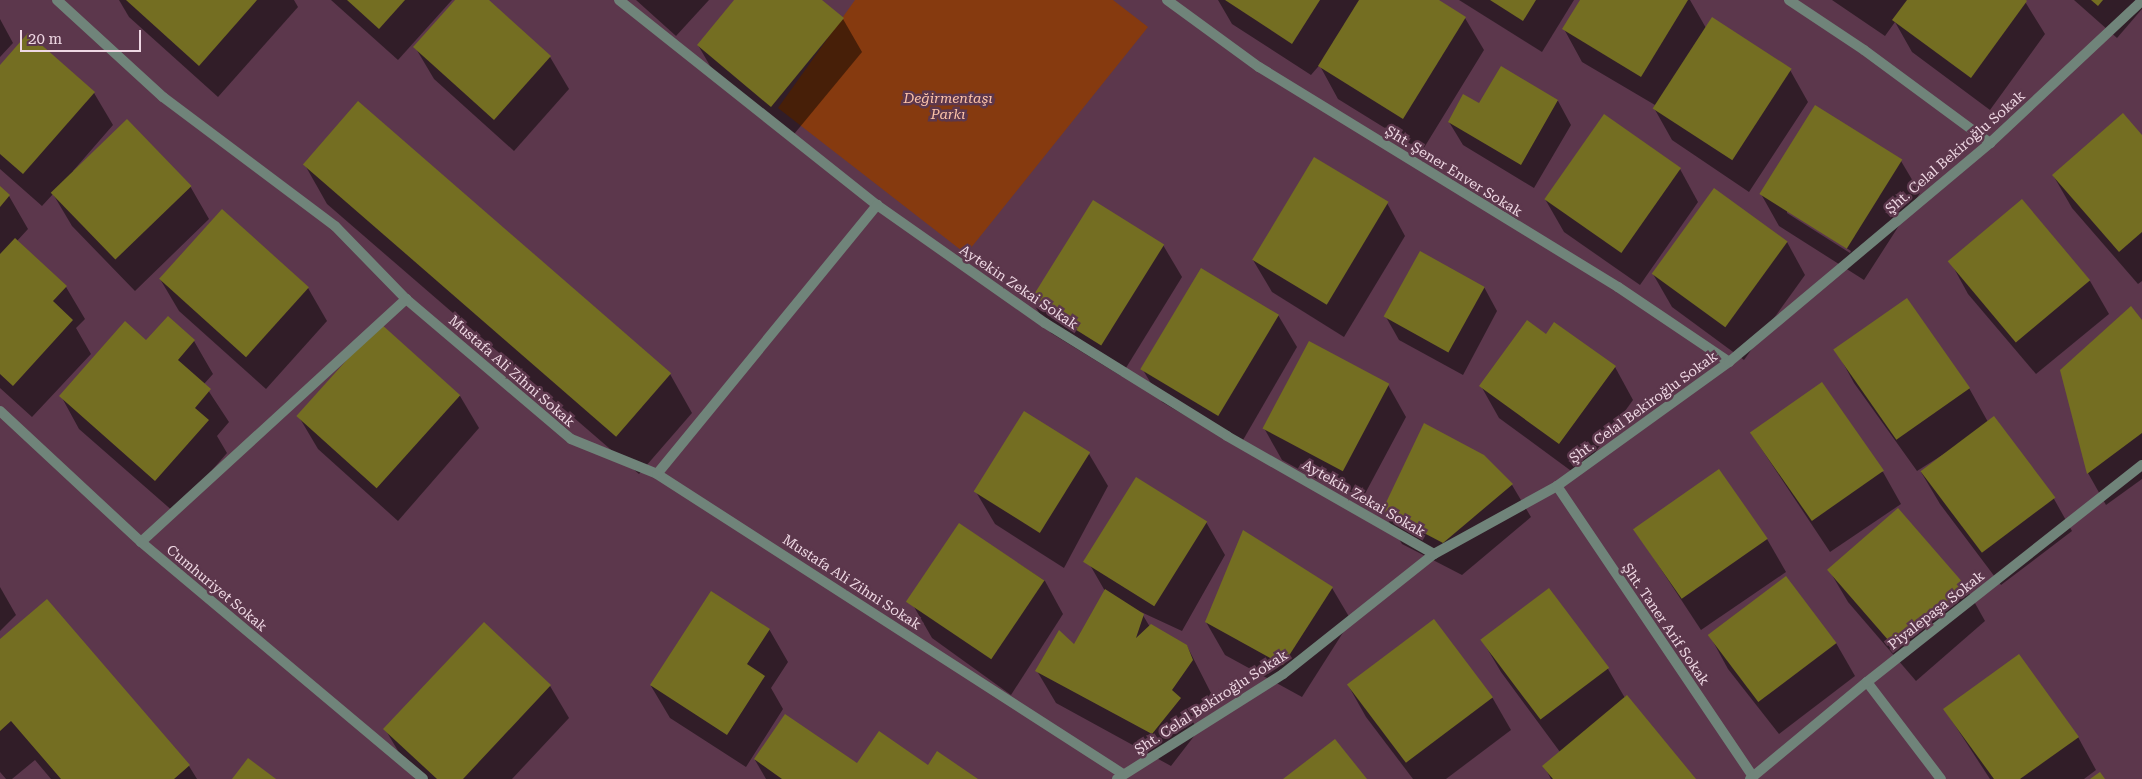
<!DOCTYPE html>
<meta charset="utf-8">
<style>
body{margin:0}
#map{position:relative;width:2142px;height:779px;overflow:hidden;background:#5c374c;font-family:"Roboto Serif",serif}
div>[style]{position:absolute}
.green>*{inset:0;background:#863a0f}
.shadow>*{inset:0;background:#0007}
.building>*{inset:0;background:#746e22;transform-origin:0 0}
.minor>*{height:10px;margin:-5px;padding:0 5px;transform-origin:5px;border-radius:5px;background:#70847a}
.tertiary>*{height:10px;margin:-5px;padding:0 5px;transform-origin:5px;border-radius:5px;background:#70847a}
span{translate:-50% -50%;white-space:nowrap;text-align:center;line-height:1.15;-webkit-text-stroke:5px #5c374c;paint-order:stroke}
.park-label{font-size:14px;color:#fdc3a9;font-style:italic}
.street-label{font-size:14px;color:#efd8e4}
.scale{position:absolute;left:20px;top:30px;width:121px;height:22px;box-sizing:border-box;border:2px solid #efd8e4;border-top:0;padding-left:6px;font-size:15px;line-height:18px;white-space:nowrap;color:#efd8e4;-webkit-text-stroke:4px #5c374c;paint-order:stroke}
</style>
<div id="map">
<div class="green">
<i style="clip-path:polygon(855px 0,1113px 0,1148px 27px,966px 254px,778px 108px)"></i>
</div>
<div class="shadow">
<i style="clip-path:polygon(119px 0,294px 0,298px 7px,218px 97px,129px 17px)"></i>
<i style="clip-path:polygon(331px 0,452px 0,398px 60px)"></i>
<i style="clip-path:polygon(457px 0,487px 0,550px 57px,569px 89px,514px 151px,434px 79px,415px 47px)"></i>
<i style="clip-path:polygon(636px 0,709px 0,676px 36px)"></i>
<i style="clip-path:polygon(736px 0,820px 0,843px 19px,862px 52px,790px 139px,717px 78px,698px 45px)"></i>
<i style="clip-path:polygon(1218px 0,1437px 0,1465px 18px,1484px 50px,1422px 151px,1338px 99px,1320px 66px,1323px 61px,1311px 75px,1232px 24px)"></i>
<i style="clip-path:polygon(1459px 0,1574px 0,1542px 52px)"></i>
<i style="clip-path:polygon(1581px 0,1690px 0,1706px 28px,1790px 70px,1808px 102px,1749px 192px,1672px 140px,1654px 108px,1655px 105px,1582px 62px,1564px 29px)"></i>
<i style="clip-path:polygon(1832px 0,2024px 0,2045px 34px,1990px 110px,1912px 52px,1895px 22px,1885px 36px)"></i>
<i style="clip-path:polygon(2074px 0,2142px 0,2142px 9px,2117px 38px)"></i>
<i style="clip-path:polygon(0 19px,13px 43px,0 57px)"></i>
<i style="clip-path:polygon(28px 35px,94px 93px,113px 125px,73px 171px,190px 186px,209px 219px,135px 291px,72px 226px,53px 194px,42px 206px,0 169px,0 67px)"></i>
<i style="clip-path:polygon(1501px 68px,1558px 101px,1571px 125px,1534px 188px,1463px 145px,1449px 122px,1479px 105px)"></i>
<i style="clip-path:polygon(2142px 137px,2142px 281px,2138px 284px,2072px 208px,2053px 175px)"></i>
<i style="clip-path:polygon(evenodd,1901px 161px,1920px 193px,1864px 280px,1779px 226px,1761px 194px,1901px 161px,1787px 210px,1851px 251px,1850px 253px,1787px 213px,1787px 210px)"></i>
<i style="clip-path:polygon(305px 165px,670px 374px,692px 413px,639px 474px,327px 204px)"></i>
<i style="clip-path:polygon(1680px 169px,1698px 202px,1640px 285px,1564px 232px,1545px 199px)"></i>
<i style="clip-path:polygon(0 188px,9px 196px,28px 229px,17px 241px,66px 287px,85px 319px,76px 328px,91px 354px,32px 417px,0 388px)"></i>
<i style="clip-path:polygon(2022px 201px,2090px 281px,2109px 314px,2036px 374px,1968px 294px,1950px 261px)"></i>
<i style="clip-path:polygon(1387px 203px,1405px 236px,1344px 337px,1272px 292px,1253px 260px)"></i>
<i style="clip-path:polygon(222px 211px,308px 288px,327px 321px,266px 389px,179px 311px,160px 279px)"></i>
<i style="clip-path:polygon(1787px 242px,1805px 275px,1744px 360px,1672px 307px,1653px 274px)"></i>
<i style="clip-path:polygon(1163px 245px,1182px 277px,1121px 376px,1051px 333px,1032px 301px)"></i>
<i style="clip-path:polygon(1484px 287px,1497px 311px,1463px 375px,1399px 340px,1386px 317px)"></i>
<i style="clip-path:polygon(1278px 315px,1297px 347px,1239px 447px,1162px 402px,1143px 370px)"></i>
<i style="clip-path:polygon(168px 318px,194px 341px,213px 374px,204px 384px,229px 422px,217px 436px,227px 453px,175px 513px,79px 429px,61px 396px,146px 341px)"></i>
<i style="clip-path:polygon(2142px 322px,2142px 479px,2106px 505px,2088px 473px)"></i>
<i style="clip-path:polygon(380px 325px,460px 396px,479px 428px,398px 521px,318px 449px,299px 417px)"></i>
<i style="clip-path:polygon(1546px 336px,1615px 367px,1633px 400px,1578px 476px,1499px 418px,1481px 386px)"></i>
<i style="clip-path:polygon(1836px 350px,1969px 388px,1988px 422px,2054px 499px,2072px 531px,2001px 585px,1940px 504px,1921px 472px,1955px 447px,1917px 471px,1854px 383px)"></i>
<i style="clip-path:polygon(1388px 385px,1406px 417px,1360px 503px,1282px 460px,1264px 428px)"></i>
<i style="clip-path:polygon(1751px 433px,1883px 472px,1901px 504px,1830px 552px)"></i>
<i style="clip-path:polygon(1089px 454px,1108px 486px,1064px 568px,995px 524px,976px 492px)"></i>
<i style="clip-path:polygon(1483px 456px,1512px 485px,1531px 517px,1462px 575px,1402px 544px,1383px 511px)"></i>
<i style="clip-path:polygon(1137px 479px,1206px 522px,1225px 555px,1182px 631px,1141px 612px,1150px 627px,1187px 646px,1211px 693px,1192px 720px,1198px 731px,1171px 766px,1056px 703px,1037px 671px,1074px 646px,1105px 591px,1090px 565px)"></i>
<i style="clip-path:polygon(959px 525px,1045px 581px,1063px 614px,1011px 695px,932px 638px,913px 605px)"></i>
<i style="clip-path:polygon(1634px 528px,1767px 539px,1786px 572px,1701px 630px)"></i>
<i style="clip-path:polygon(1829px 570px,1967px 589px,1985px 621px,1916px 681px,1848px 602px)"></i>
<i style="clip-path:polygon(0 587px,16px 615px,0 631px)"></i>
<i style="clip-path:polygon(1332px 588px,1351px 620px,1302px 697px,1225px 655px,1206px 622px)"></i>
<i style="clip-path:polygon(769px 629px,788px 662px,771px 688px,783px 709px,746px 767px,670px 718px,651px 686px)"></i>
<i style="clip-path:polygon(1710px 636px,1836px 643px,1855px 676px,1779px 734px,1728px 669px)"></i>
<i style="clip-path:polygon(1482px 640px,1608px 669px,1625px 698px,1695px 779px,1551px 779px,1544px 766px,1560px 752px,1501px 672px)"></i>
<i style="clip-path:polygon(0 641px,189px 766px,197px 779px,51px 779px,35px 760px,12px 779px,6px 779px,0 772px)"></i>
<i style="clip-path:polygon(1348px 685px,1492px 697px,1511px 730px,1446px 779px,1413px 779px,1366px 717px)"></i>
<i style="clip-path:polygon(550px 686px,569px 718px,512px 779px,423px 779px,404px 761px,385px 729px)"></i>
<i style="clip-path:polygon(1945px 710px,2078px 737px,2096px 770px,2084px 779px,1990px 779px)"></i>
<i style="clip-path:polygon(755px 760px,929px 766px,975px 779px,766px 779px)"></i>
</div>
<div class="building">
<i style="clip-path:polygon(126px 0,257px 0,199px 66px)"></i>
<i style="clip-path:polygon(347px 0,405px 0,379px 29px)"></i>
<i style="clip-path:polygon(455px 0,489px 0,551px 56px,494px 120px,413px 47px)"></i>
<i style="clip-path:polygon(734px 0,822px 0,844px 18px,771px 107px,697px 45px)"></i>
<i style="clip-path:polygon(1225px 0,1320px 0,1292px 44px)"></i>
<i style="clip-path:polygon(1359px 0,1439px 0,1466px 17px,1403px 119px,1318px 66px)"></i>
<i style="clip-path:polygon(1490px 0,1536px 0,1523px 21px)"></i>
<i style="clip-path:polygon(1580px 0,1688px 0,1641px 77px,1562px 29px)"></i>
<i style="clip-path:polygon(1907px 0,2026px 0,2027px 1px,1971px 78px,1892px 20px)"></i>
<i style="clip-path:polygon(2091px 0,2103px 0,2098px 6px)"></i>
<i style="left:1712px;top:17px;width:95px;height:109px;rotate:33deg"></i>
<i style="clip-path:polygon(28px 33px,95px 92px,23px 174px,0 154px,0 65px)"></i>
<i style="clip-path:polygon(1501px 66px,1558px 100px,1521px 165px,1448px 122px,1463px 94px,1479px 103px)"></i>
<i style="left:358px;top:101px;width:415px;height:84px;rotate:41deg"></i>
<i style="left:1815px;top:105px;width:103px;height:105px;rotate:32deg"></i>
<i style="clip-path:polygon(2123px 113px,2142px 135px,2142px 232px,2119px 252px,2052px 175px)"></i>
<i style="left:1604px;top:114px;width:94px;height:104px;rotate:35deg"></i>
<i style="left:127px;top:119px;width:93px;height:106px;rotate:46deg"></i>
<i style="left:1314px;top:157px;width:87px;height:120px;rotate:31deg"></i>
<i style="clip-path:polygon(0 186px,10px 195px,0 207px)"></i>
<i style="left:1714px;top:188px;width:91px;height:106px;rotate:36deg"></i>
<i style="left:2022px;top:199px;width:106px;height:97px;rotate:50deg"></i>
<i style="left:1093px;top:200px;width:84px;height:119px;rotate:32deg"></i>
<i style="left:222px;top:209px;width:117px;height:94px;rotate:42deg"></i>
<i style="clip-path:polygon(15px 238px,67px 286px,53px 301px,73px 320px,13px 386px,0 374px,0 254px)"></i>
<i style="left:1420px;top:251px;width:74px;height:75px;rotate:29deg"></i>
<i style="left:1201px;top:268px;width:91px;height:118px;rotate:31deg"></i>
<i style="left:1907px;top:298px;width:110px;height:90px;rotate:55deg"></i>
<i style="clip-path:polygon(2131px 306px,2142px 320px,2142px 433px,2087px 474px,2060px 370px)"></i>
<i style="clip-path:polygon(168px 316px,195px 340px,178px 360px,211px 389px,195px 408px,209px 420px,155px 481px,59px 396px,125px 321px,146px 340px)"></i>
<i style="clip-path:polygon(1527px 320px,1546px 334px,1554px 322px,1616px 366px,1559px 444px,1479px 386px)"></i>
<i style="left:380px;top:323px;width:108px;height:125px;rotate:42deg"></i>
<i style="left:1309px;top:341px;width:91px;height:99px;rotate:28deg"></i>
<i style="left:1822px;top:382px;width:108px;height:88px;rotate:55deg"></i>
<i style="left:1024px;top:411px;width:78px;height:95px;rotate:32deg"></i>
<i style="left:1994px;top:416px;width:102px;height:92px;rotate:53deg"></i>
<i style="clip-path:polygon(1424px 423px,1484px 455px,1513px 484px,1443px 543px,1382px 511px)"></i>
<i style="left:1719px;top:469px;width:85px;height:105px;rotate:55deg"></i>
<i style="left:1136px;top:477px;width:84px;height:100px;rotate:32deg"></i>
<i style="left:1898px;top:508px;width:106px;height:94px;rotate:49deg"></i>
<i style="left:959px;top:523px;width:103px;height:95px;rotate:34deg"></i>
<i style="clip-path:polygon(1243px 530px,1333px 587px,1283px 665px,1205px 622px)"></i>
<i style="left:1786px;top:576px;width:84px;height:98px;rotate:53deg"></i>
<i style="left:1549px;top:588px;width:100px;height:86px;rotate:53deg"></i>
<i style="clip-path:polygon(1105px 589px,1144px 614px,1136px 638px,1151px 624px,1187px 645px,1193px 660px,1172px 690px,1181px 698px,1152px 734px,1035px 671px,1059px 630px,1074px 644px)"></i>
<i style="clip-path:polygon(711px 591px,770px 629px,747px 664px,765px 676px,727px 735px,650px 685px)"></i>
<i style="clip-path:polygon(47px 599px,190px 765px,174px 779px,61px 779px,11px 721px,0 731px,0 639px)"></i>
<i style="left:1434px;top:619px;width:98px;height:109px;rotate:53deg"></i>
<i style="clip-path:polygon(484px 622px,551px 685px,463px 779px,437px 779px,383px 729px)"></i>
<i style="clip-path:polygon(2019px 654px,2079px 737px,2020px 779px,1994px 779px,1943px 709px)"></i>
<i style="clip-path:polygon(1627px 695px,1696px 779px,1553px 779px,1542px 766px)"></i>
<i style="clip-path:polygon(785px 714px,857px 763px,879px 731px,928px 765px,937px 751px,978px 779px,782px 779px,754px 759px)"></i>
<i style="clip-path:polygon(1335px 739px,1367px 779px,1283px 779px)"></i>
<i style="clip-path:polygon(248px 758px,276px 779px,232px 779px)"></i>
<i style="clip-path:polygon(2100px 772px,2105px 779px,2090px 779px)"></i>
</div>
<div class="minor">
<i style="left:57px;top:0;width:144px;rotate:42.5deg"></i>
<i style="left:163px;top:97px;width:215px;rotate:36.9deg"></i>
<i style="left:335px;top:226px;width:102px;rotate:45.8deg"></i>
<i style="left:406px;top:299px;width:216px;rotate:40.3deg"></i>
<i style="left:571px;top:439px;width:93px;rotate:22.1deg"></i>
<i style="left:657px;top:474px;width:554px;rotate:32.77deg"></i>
<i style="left:619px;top:0;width:330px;rotate:38.5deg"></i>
<i style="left:877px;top:205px;width:205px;rotate:35.1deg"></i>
<i style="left:1045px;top:323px;width:214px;rotate:31.8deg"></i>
<i style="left:1227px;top:436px;width:238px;rotate:29.7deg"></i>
<i style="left:1167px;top:0;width:114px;rotate:36.1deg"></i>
<i style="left:1259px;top:67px;width:421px;rotate:31.5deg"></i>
<i style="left:1618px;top:287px;width:134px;rotate:34deg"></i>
<i style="left:1789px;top:0;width:90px;rotate:33.7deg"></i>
<i style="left:1864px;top:50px;width:157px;rotate:36.4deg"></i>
<i style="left:657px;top:474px;width:348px;rotate:-50.7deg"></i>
<i style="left:1557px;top:486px;width:351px;rotate:56deg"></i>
<i style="left:141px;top:542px;width:360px;rotate:-42.5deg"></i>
<i style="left:1867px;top:682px;width:122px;rotate:52.7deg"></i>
<i style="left:1117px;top:779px;width:196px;rotate:-32.3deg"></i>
<i style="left:1283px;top:674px;width:193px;rotate:-38.5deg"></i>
<i style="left:1434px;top:554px;width:141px;rotate:-28.9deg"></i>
<i style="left:1557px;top:486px;width:212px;rotate:-35.8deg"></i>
<i style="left:1729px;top:362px;width:341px;rotate:-40deg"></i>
<i style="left:1990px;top:143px;width:208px;rotate:-43.1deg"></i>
<i style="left:1750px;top:779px;width:152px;rotate:-39.7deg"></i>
<i style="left:1867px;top:682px;width:350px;rotate:-38.3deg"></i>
</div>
<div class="tertiary">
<i style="left:0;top:411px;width:192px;rotate:42.9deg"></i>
<i style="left:141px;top:542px;width:368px;rotate:40deg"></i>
</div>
<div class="park-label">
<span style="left:948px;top:106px">Değirmentaşı<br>Parkı</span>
</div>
<div class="street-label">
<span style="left:1955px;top:152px;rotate:-41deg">Şht. Celal Bekiroğlu Sokak</span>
<span style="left:1454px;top:171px;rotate:32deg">Şht. Şener Enver Sokak</span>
<span style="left:1019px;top:287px;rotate:34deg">Aytekin Zekai Sokak</span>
<span style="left:512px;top:371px;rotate:41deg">Mustafa Ali Zihni Sokak</span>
<span style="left:1643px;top:407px;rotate:-36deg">Şht. Celal Bekiroğlu Sokak</span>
<span style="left:1364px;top:498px;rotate:30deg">Aytekin Zekai Sokak</span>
<span style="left:852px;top:582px;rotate:33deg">Mustafa Ali Zihni Sokak</span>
<span style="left:217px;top:588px;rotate:40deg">Cumhuriyet Sokak</span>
<span style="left:1936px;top:610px;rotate:-38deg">Piyalepaşa Sokak</span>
<span style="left:1666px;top:624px;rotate:56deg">Şht. Taner Arif Sokak</span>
<span style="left:1211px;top:702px;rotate:-33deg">Şht. Celal Bekiroğlu Sokak</span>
</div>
<div class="scale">20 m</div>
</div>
